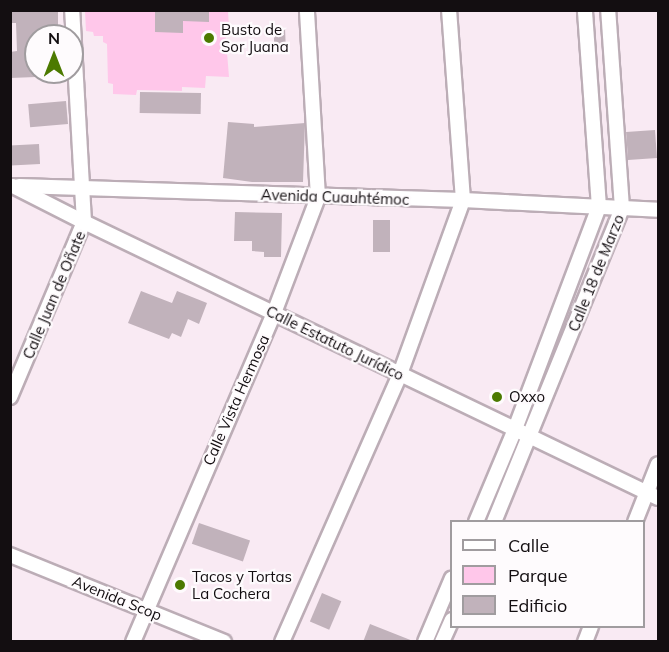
<!DOCTYPE html>
<meta charset="utf-8">
<style>
body{margin:0}
#map{position:relative;width:669px;height:652px;overflow:hidden;background:#f9eaf3;font-family:Mulish,sans-serif}
div>[style]{position:absolute}
.green>*{inset:0;background:#ffc7ea}
.building>*{inset:0;background:#c1b2bb;transform-origin:0 0}
.roads{filter:drop-shadow(2px 0 #bcadb6) drop-shadow(-2px 0 #bcadb6) drop-shadow(0 2px #bcadb6) drop-shadow(0 -2px #bcadb6)}
.minor>*{height:14px;margin:-7px;padding:0 7px;transform-origin:7px;border-radius:7px;background:#fff}
.dots>*{width:16px;height:16px;translate:-50% -50%;box-sizing:border-box;border:3px solid #fefbfd;border-radius:50%}
span{translate:-50% -50%;white-space:nowrap;text-align:center;line-height:1.15;-webkit-text-stroke:4.5px #fefbfd;paint-order:stroke}
.poi-label{font-size:15px;color:#130e11}
.left{translate:0 -50%;text-align:left}
.street-label{font-size:15px;color:#130e11}
.frame{position:absolute;inset:0;border:12px solid #130e11;pointer-events:none}
.legend{position:absolute;left:450px;top:520px;width:195px;height:108px;box-sizing:border-box;background:#fefbfd;border:2px solid #a09c9f;margin:0;padding:8px 10px;list-style:none;font-size:18px;color:#130e11}
.legend li{display:flex;align-items:center;gap:12px;height:30px}
.legend b{width:30px;border:2px solid #a09c9f}
.north{position:absolute;left:24px;top:24px;width:60px;height:60px;box-sizing:border-box;background:#fefbfd;border:2px solid #a09c9f;border-radius:50%;rotate:0deg;font-size:16px;font-weight:700;line-height:24px;text-align:center;color:#130e11}
.north::after{content:'';display:block;margin:auto;width:21px;height:27px;background:#4c7a00;clip-path:polygon(50% 0,100% 100%,50% 72%,0 100%)}
</style>
<div id="map">
<div class="green">
<i style="clip-path:polygon(85px 11px,228px 11px,229px 28px,225px 28px,229px 77px,206px 76px,205px 88px,182px 87px,182px 91px,137px 90px,136px 95px,113px 94px,113px 84px,108px 83px,107px 44px,103px 42px,103px 36px,94px 36px,93px 32px,86px 31px)"></i>
</div>
<div class="building">
<i style="clip-path:polygon(10px 10px,58px 10px,58px 36px,36px 36px,36px 77px,10px 78px,10px 52px,17px 51px,16px 23px,10px 23px)"></i>
<i style="clip-path:polygon(155px 10px,209px 10px,209px 22px,183px 21px,183px 33px,155px 32px)"></i>
<i style="clip-path:polygon(274px 28px,285px 28px,286px 52px,258px 54px,257px 42px,274px 42px)"></i>
<i style="left:140px;top:92px;width:61px;height:21px;rotate:1deg"></i>
<i style="left:66px;top:101px;width:23px;height:38px;rotate:85deg"></i>
<i style="clip-path:polygon(228px 122px,254px 124px,254px 127px,305px 123px,303px 182px,252px 182px,223px 178px)"></i>
<i style="left:655px;top:130px;width:28px;height:29px;rotate:86deg"></i>
<i style="left:39px;top:144px;width:20px;height:29px;rotate:87deg"></i>
<i style="clip-path:polygon(235px 212px,282px 213px,281px 257px,264px 257px,264px 252px,252px 251px,252px 241px,234px 241px)"></i>
<i style="left:373px;top:220px;width:17px;height:32px"></i>
<i style="clip-path:polygon(141px 291px,172px 303px,177px 291px,207px 303px,199px 324px,188px 319px,181px 337px,172px 333px,169px 339px,128px 323px)"></i>
<i style="left:199px;top:523px;width:54px;height:22px;rotate:19deg"></i>
<i style="left:322px;top:593px;width:21px;height:31px;rotate:23deg"></i>
<i style="clip-path:polygon(370px 624px,413px 641px,413px 642px,363px 642px)"></i>
</div>
<div class="roads">
<div class="minor">
<i style="left:13px;top:186px;width:80px;rotate:26.9deg"></i>
<i style="left:84px;top:222px;width:637px;rotate:25.68deg"></i>
<i style="left:19px;top:186px;width:444px;rotate:1.8deg"></i>
<i style="left:463px;top:200px;width:195px;rotate:2.9deg"></i>
<i style="left:10px;top:397px;width:190px;rotate:-67.1deg"></i>
<i style="left:84px;top:222px;width:212px;rotate:-93.2deg"></i>
<i style="left:476px;top:522px;width:101px;rotate:-67.2deg"></i>
<i style="left:515px;top:429px;width:237px;rotate:-69.3deg"></i>
<i style="left:599px;top:207px;width:197px;rotate:-94.1deg"></i>
<i style="left:494px;top:522px;width:339px;rotate:-67.8deg"></i>
<i style="left:622px;top:208px;width:198px;rotate:-94deg"></i>
<i style="left:635px;top:522px;width:62px;rotate:-68.4deg"></i>
<i style="left:10px;top:555px;width:231px;rotate:22.1deg"></i>
<i style="left:133px;top:642px;width:358px;rotate:-66.8deg"></i>
<i style="left:274px;top:313px;width:124px;rotate:-69.2deg"></i>
<i style="left:318px;top:197px;width:187px;rotate:-93.4deg"></i>
<i style="left:282px;top:642px;width:293px;rotate:-66.2deg"></i>
<i style="left:400px;top:374px;width:185px;rotate:-70.1deg"></i>
<i style="left:463px;top:200px;width:191px;rotate:-94.2deg"></i>
<i style="left:425px;top:642px;width:69px;rotate:-67.1deg"></i>
<i style="left:442px;top:642px;width:24px;rotate:-66deg"></i>
<i style="left:585px;top:642px;width:17px;rotate:-69deg"></i>
</div>
</div>
<div class="dots">
<i style="left:209px;top:38px;background:#4c7a00"></i>
<i style="left:497px;top:397px;background:#4c7a00"></i>
<i style="left:180px;top:585px;background:#4c7a00"></i>
</div>
<div class="poi-label">
<span class="left" style="left:221px;top:38px">Busto de<br>Sor Juana</span>
<span class="left" style="left:509px;top:397px">Oxxo</span>
<span class="left" style="left:192px;top:585px">Tacos y Tortas<br>La Cochera</span>
</div>
<div class="street-label">
<span style="left:335px;top:197px;rotate:2deg">Avenida Cuauhtémoc</span>
<span style="left:596px;top:273px;rotate:-68deg">Calle 18 de Marzo</span>
<span style="left:54px;top:295px;rotate:-67deg">Calle Juan de Oñate</span>
<span style="left:335px;top:343px;rotate:26deg">Calle Estatuto Jurídico</span>
<span style="left:236px;top:400px;rotate:-66deg">Calle Vista Hermosa</span>
<span style="left:117px;top:598px;rotate:22deg">Avenida Scop</span>
</div>
<div class="frame"></div>
<ul class="legend">
<li><b style="height:8px;background:#fff"></b>Calle</li>
<li><b style="height:16px;background:#ffc7ea"></b>Parque</li>
<li><b style="height:16px;background:#c1b2bb"></b>Edificio</li>
</ul>
<div class="north">N</div>
</div>
